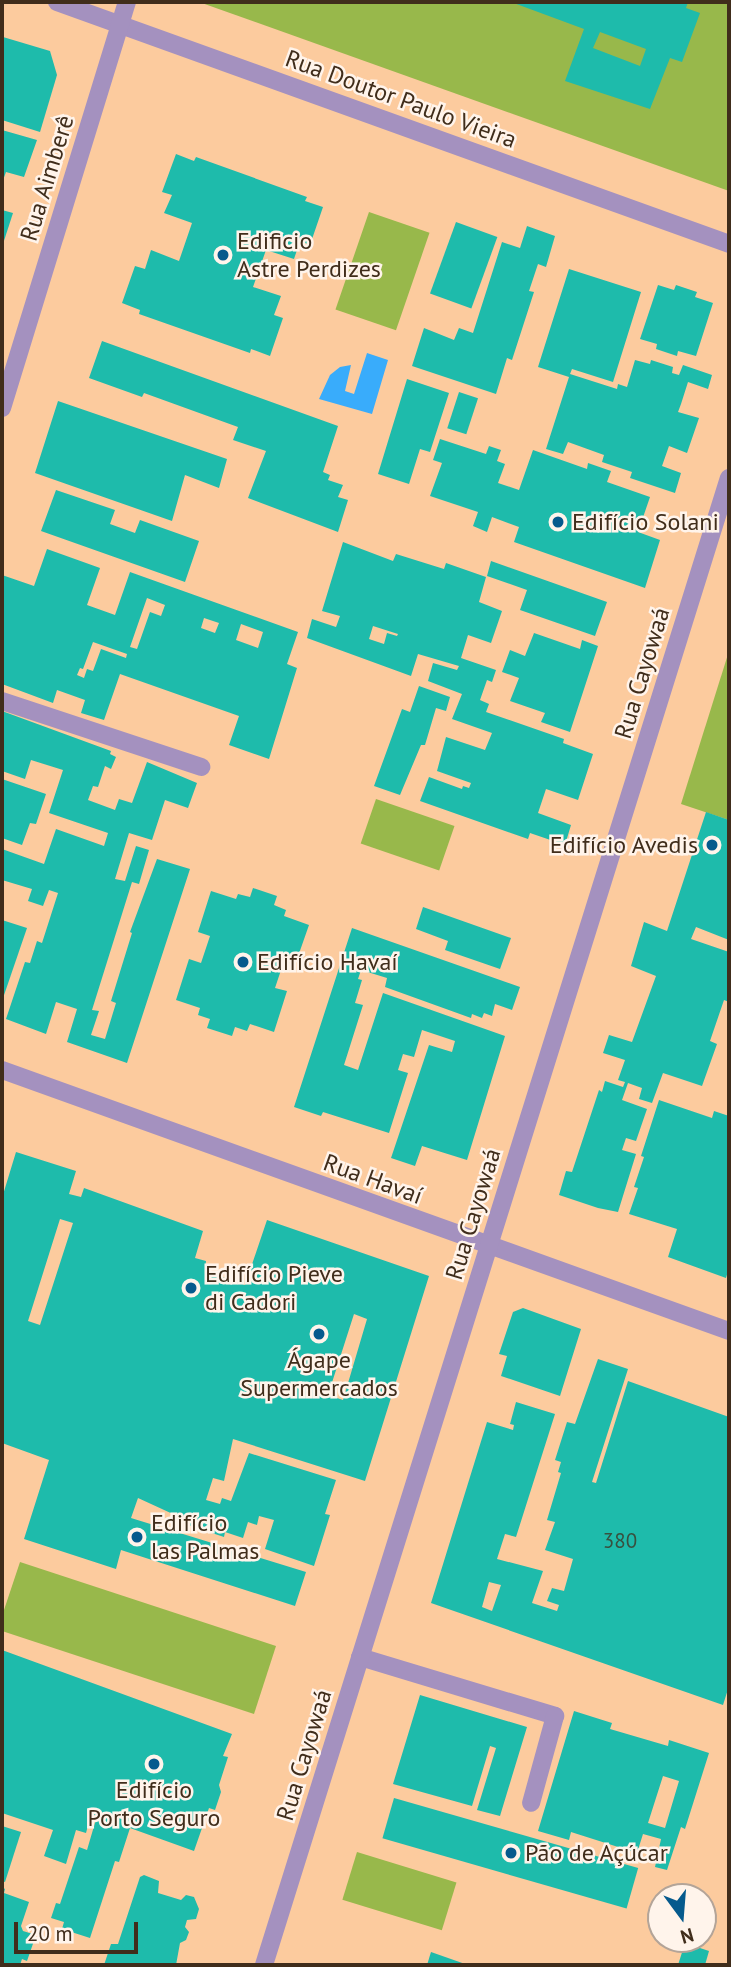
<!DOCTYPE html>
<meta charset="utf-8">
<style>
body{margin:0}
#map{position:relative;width:731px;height:1967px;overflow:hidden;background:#fccb9e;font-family:"PT Sans",sans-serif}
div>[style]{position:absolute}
.green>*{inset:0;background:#98b84b;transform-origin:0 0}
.water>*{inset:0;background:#39acfb}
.building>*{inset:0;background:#1ebbab;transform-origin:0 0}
.minor>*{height:18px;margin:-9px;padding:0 9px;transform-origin:9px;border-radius:9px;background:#a491bf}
.dots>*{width:19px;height:19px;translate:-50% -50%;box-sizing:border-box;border:4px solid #fff4eb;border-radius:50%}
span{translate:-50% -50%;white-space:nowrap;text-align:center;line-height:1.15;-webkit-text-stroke:5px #fff4eb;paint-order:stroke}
.number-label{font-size:21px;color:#38503f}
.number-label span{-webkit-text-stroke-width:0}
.street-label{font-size:24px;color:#402d1b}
.poi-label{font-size:24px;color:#402d1b}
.left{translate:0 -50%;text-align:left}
.right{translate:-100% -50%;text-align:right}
.frame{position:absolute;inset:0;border:4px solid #402d1b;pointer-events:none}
.north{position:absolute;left:647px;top:1883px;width:70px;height:70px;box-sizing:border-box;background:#fff4eb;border:2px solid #b3a498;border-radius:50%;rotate:164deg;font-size:19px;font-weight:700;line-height:28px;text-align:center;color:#402d1b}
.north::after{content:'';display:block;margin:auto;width:24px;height:32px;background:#065a8d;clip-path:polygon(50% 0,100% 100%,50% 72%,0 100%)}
.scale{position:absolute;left:14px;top:1922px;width:124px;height:32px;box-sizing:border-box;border:4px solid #402d1b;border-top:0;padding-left:9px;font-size:21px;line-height:24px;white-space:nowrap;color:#402d1b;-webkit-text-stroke:5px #fff4eb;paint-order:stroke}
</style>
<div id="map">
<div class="green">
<i style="clip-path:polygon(199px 2px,729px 2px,729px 191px)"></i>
<i style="left:369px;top:212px;width:64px;height:103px;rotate:19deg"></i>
<i style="clip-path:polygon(729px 651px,729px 820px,681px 804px)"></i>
<i style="left:376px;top:799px;width:83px;height:47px;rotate:19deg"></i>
<i style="clip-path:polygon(20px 1562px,276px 1646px,254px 1714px,2px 1631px,2px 1616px)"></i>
<i style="left:357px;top:1852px;width:104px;height:50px;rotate:17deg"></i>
</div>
<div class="water">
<i style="clip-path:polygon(367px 353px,388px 360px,372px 414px,319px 399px,330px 375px,340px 367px,351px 365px,345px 391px,354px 394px)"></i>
</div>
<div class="building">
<i style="clip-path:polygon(evenodd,511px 2px,688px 2px,686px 8px,700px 13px,682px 62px,670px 58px,650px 109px,565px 81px,584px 29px,511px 2px,600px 32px,646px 49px,640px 66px,593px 48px,600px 32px)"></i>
<i style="clip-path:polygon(3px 37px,50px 51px,57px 75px,40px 132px,2px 120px)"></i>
<i style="clip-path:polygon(2px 130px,37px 140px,24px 177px,6px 172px,2px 183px)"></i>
<i style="clip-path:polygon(176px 154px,194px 161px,196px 157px,307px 197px,305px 201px,323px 207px,310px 245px,300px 241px,294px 259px,266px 250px,253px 287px,281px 296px,274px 315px,283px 318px,270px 356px,251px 349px,250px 353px,139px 314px,140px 310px,122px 303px,135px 266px,145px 269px,151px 250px,179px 261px,192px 223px,164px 213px,172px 195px,162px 192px)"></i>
<i style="clip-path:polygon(2px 210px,13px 213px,2px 247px)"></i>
<i style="left:456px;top:222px;width:44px;height:76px;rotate:20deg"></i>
<i style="clip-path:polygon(527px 226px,555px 236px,546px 267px,538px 264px,529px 291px,534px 292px,512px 360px,507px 358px,496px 394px,412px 366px,424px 328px,454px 340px,459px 328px,473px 333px,502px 242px,520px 248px)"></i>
<i style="clip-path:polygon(569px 269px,641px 292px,613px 382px,572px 369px,570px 374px,617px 389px,618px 384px,627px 387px,635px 360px,650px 364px,651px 360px,673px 367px,672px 373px,679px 375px,683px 365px,712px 375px,708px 389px,688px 382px,681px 404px,678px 412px,699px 418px,687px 453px,669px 446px,662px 466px,681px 473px,675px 493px,630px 478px,632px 472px,602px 462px,604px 455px,568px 442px,563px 454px,546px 449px,569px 377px,538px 367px)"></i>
<i style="clip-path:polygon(658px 285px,674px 290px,676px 285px,697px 292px,695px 297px,713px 303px,696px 356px,678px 351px,677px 356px,656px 349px,657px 344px,640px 339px)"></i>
<i style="clip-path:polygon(102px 341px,338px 426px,323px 472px,330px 475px,328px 480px,343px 485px,338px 497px,348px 500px,338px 532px,248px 498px,266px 451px,233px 440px,238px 427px,144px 393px,142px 397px,89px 378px)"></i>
<i style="clip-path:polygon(407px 379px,449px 393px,430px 452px,420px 449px,409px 484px,378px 474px)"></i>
<i style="left:459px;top:392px;width:20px;height:38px;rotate:18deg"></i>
<i style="clip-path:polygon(58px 401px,227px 459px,219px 488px,185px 475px,172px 521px,35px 473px)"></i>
<i style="clip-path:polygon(440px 439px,486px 454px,489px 446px,501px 450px,497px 461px,505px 464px,498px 483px,519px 490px,533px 450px,587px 469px,588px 463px,611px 471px,607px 482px,650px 497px,638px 532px,660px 540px,645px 588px,514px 542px,519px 527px,492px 517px,487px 532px,473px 526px,478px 512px,430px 496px,442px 463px,433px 460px)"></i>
<i style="clip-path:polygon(56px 490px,115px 510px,110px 524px,135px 533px,140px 520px,199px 541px,185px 582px,41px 531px)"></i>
<i style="clip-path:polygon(evenodd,343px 542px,393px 561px,396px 554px,444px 569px,446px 563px,486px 577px,479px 602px,502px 611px,491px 643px,468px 635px,461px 658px,496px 670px,492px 682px,487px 680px,480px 700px,489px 704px,486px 712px,564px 739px,563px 743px,593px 754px,578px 800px,546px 789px,538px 813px,571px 825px,565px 845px,530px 833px,528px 839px,420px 801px,429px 777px,462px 789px,463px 786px,469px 788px,471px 783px,437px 771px,446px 737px,485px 750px,492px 733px,452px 719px,462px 694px,428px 681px,433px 663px,457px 670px,459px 666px,418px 654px,411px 676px,307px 638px,312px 619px,336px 627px,340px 616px,322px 611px,343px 542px,373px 626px,398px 634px,397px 636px,387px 633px,384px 644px,369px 639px,373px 626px)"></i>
<i style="clip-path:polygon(evenodd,47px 549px,100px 568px,87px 605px,115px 615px,130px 572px,298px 632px,287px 664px,297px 668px,269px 759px,229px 745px,239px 716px,120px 674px,104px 720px,81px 713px,85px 700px,57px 690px,53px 703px,2px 684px,2px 575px,34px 586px,47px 549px,147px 598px,165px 605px,161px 616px,150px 612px,137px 649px,130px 647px,147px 598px,47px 549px,204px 618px,219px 623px,215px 633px,201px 628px,204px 618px,47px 549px,241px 624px,263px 632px,258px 648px,236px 640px,241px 624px,47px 549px,93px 642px,127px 654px,126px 658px,101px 649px,93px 671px,87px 669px,84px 678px,77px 675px,80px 668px,83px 669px,93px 642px)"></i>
<i style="clip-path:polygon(491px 561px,607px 602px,595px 636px,520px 610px,527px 590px,487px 576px)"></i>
<i style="clip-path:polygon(534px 633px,580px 649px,582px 640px,598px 646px,570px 732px,541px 722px,545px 713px,510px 701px,519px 678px,502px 672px,510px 650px,525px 656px)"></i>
<i style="clip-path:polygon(419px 686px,450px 697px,446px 711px,436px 708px,425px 745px,421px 745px,400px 795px,374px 786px,402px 709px,410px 712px)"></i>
<i style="clip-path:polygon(2px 711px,111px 751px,110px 754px,116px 757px,111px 769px,105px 766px,98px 787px,93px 786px,88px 800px,115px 810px,119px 799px,132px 803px,147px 762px,197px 783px,188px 808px,165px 800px,152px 840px,129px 833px,115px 879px,125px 881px,136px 846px,149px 850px,139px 884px,132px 882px,92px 1010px,99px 1011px,91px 1035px,105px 1039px,116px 1003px,111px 1001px,132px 933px,130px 932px,157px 859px,190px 869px,127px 1063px,67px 1042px,77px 1009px,56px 1002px,46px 1034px,6px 1019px,25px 962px,30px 963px,37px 941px,42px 943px,58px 893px,49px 890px,43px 906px,28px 901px,32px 889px,2px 880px,2px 849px,44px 864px,56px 829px,104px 846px,108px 833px,49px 813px,63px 770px,31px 760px,25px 779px,2px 771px)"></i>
<i style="clip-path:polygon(2px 779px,46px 794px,36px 824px,30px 823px,22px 845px,2px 838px)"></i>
<i style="clip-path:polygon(706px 812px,729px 820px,729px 940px,696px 927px,691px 939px,729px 952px,729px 1002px,724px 1000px,710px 1041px,717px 1044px,702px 1086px,663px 1073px,652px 1103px,639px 1099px,642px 1088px,628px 1083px,622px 1100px,647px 1109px,636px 1141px,626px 1138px,622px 1150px,636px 1154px,618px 1212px,598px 1208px,559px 1195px,566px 1171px,572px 1172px,599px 1090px,602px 1092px,605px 1081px,623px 1087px,625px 1082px,618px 1080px,625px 1060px,603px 1053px,609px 1035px,632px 1042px,656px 976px,631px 966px,644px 922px,667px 931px)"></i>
<i style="clip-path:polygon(253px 888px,277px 896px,274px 905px,286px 910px,284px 916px,309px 925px,295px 965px,284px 961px,275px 988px,287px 991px,274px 1032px,250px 1024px,247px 1031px,235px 1027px,232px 1036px,207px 1028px,210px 1019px,198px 1015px,200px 1008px,176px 1000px,189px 959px,201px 963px,210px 936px,198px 932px,211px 891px,236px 899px,238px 894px,250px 897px)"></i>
<i style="clip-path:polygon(423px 907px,511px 938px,500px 969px,445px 950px,448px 941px,416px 929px)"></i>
<i style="clip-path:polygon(2px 920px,27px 928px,2px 1001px)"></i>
<i style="clip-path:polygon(352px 928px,520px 987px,512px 1010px,495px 1004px,492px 1016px,484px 1013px,482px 1018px,472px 1014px,471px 1018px,385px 987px,387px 978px,361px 970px,358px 979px,362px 980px,355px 1003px,363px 1005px,344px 1065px,358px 1070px,383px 993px,505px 1036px,467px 1160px,422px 1146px,415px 1166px,391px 1158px,429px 1045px,452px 1052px,455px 1041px,422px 1030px,414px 1057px,403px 1054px,398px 1070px,408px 1073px,389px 1133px,323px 1112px,321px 1116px,294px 1107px)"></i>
<i style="clip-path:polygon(659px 1100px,712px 1118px,714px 1111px,729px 1116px,727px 1234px,729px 1235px,729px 1268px,726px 1278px,668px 1257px,677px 1229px,629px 1214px,638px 1188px,634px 1187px,644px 1157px,641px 1156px)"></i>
<i style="clip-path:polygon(evenodd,16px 1152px,76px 1171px,69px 1194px,81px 1197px,84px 1188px,203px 1231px,195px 1258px,206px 1261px,205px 1271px,245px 1285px,267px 1220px,429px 1276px,365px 1481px,233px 1439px,224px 1481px,213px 1478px,206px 1500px,220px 1504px,222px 1498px,231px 1501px,249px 1453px,336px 1480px,325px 1514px,330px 1515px,314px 1566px,265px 1549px,274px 1520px,259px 1516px,257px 1525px,248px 1522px,243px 1538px,225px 1532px,224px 1537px,173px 1520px,175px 1515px,138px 1498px,131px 1518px,306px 1572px,295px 1606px,121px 1550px,116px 1569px,24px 1539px,49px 1460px,2px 1443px,2px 1198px,16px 1152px,60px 1219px,73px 1223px,40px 1325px,28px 1321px,60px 1219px,16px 1152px,354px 1314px,367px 1319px,343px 1400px,328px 1395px,354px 1314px)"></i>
<i style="clip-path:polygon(523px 1308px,581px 1329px,560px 1396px,501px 1376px,507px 1356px,499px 1354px,513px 1312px)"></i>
<i style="clip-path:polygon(evenodd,598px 1359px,628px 1369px,592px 1482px,596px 1483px,628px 1381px,729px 1417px,729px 1686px,723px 1705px,431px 1603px,487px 1422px,513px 1430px,514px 1425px,510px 1424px,516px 1402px,555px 1414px,516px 1537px,505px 1534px,497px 1559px,543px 1571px,532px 1603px,557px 1611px,559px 1605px,547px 1601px,552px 1588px,564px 1591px,573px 1559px,545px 1550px,555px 1522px,547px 1520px,561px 1473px,558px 1472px,561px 1462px,555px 1460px,567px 1422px,575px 1424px,598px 1359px,489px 1582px,501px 1585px,492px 1611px,482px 1607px,489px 1582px)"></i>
<i style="clip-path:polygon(2px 1650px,232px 1734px,223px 1756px,228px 1757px,219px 1785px,221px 1792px,215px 1810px,209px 1808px,194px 1851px,130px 1828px,119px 1862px,115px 1861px,90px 1938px,62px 1929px,64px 1922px,51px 1918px,56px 1903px,60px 1904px,79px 1847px,87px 1850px,97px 1816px,91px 1814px,86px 1833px,76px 1830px,66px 1864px,44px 1856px,53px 1830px,2px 1813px)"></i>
<i style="clip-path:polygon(420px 1695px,527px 1727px,500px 1816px,477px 1810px,496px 1748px,490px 1746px,472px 1806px,393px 1784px)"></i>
<i style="clip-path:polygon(evenodd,574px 1711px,612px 1723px,610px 1729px,668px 1746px,669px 1740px,709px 1753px,685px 1829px,681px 1827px,667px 1870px,655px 1867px,661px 1839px,643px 1834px,637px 1853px,571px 1832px,569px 1840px,538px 1831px,574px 1711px,663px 1776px,679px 1781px,665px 1828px,648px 1823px,663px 1776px)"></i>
<i style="left:394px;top:1798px;width:254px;height:42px;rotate:16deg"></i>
<i style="clip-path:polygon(2px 1826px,21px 1832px,5px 1882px,2px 1881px)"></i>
<i style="clip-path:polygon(144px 1875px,159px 1881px,158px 1893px,181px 1900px,186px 1895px,194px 1897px,199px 1909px,196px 1919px,187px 1920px,185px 1927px,189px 1932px,186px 1940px,180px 1943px,176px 1965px,104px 1965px,111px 1944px,118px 1944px,140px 1877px)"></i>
<i style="clip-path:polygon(2px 1887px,5px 1889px,4px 1893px,29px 1902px,21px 1926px,23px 1931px,36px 1935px,27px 1961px,22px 1959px,20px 1965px,2px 1965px)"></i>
<i style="clip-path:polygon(685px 1943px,709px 1951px,705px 1965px,678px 1965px)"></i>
<i style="clip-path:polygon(431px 1952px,468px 1965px,427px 1965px)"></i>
</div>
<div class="minor">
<i style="left:57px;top:2px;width:714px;rotate:19.8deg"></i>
<i style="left:2px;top:408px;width:425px;rotate:-72.9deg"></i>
<i style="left:2px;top:701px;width:210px;rotate:18.3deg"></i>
<i style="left:2px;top:1070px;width:772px;rotate:19.75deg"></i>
<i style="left:360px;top:1657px;width:204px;rotate:16.8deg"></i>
<i style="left:555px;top:1716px;width:90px;rotate:105.4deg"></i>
<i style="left:264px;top:1965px;width:1558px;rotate:-72.64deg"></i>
</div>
<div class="dots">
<i style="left:223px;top:255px;background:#065a8d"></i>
<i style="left:558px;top:522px;background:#065a8d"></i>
<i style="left:712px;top:845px;background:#065a8d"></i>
<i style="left:243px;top:962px;background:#065a8d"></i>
<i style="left:191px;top:1288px;background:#065a8d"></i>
<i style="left:319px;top:1334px;background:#065a8d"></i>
<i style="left:137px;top:1537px;background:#065a8d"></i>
<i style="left:154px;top:1764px;background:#065a8d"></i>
<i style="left:511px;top:1853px;background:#065a8d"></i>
</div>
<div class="number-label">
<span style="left:620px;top:1541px">380</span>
</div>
<div class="street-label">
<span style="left:401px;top:99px;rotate:20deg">Rua Doutor Paulo Vieira</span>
<span style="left:47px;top:178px;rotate:-73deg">Rua Aimberê</span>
<span style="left:642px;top:673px;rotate:-73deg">Rua Cayowaá</span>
<span style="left:373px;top:1179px;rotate:20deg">Rua Havaí</span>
<span style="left:473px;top:1214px;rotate:-73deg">Rua Cayowaá</span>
<span style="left:304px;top:1755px;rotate:-73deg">Rua Cayowaá</span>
</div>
<div class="poi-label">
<span class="left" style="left:237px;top:255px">Edificio<br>Astre Perdizes</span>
<span class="left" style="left:572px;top:522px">Edifício Solani</span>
<span class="right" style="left:698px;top:845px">Edifício Avedis</span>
<span class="left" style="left:257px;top:962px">Edifício Havaí</span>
<span class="left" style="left:205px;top:1288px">Edifício Pieve<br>di Cadori</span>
<span style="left:319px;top:1374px">Ágape<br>Supermercados</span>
<span class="left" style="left:151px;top:1537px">Edifício<br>las Palmas</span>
<span style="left:154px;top:1804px">Edifício<br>Porto Seguro</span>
<span class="left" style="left:525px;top:1853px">Pão de Açúcar</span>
</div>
<div class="frame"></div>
<div class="north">N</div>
<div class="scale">20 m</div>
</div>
